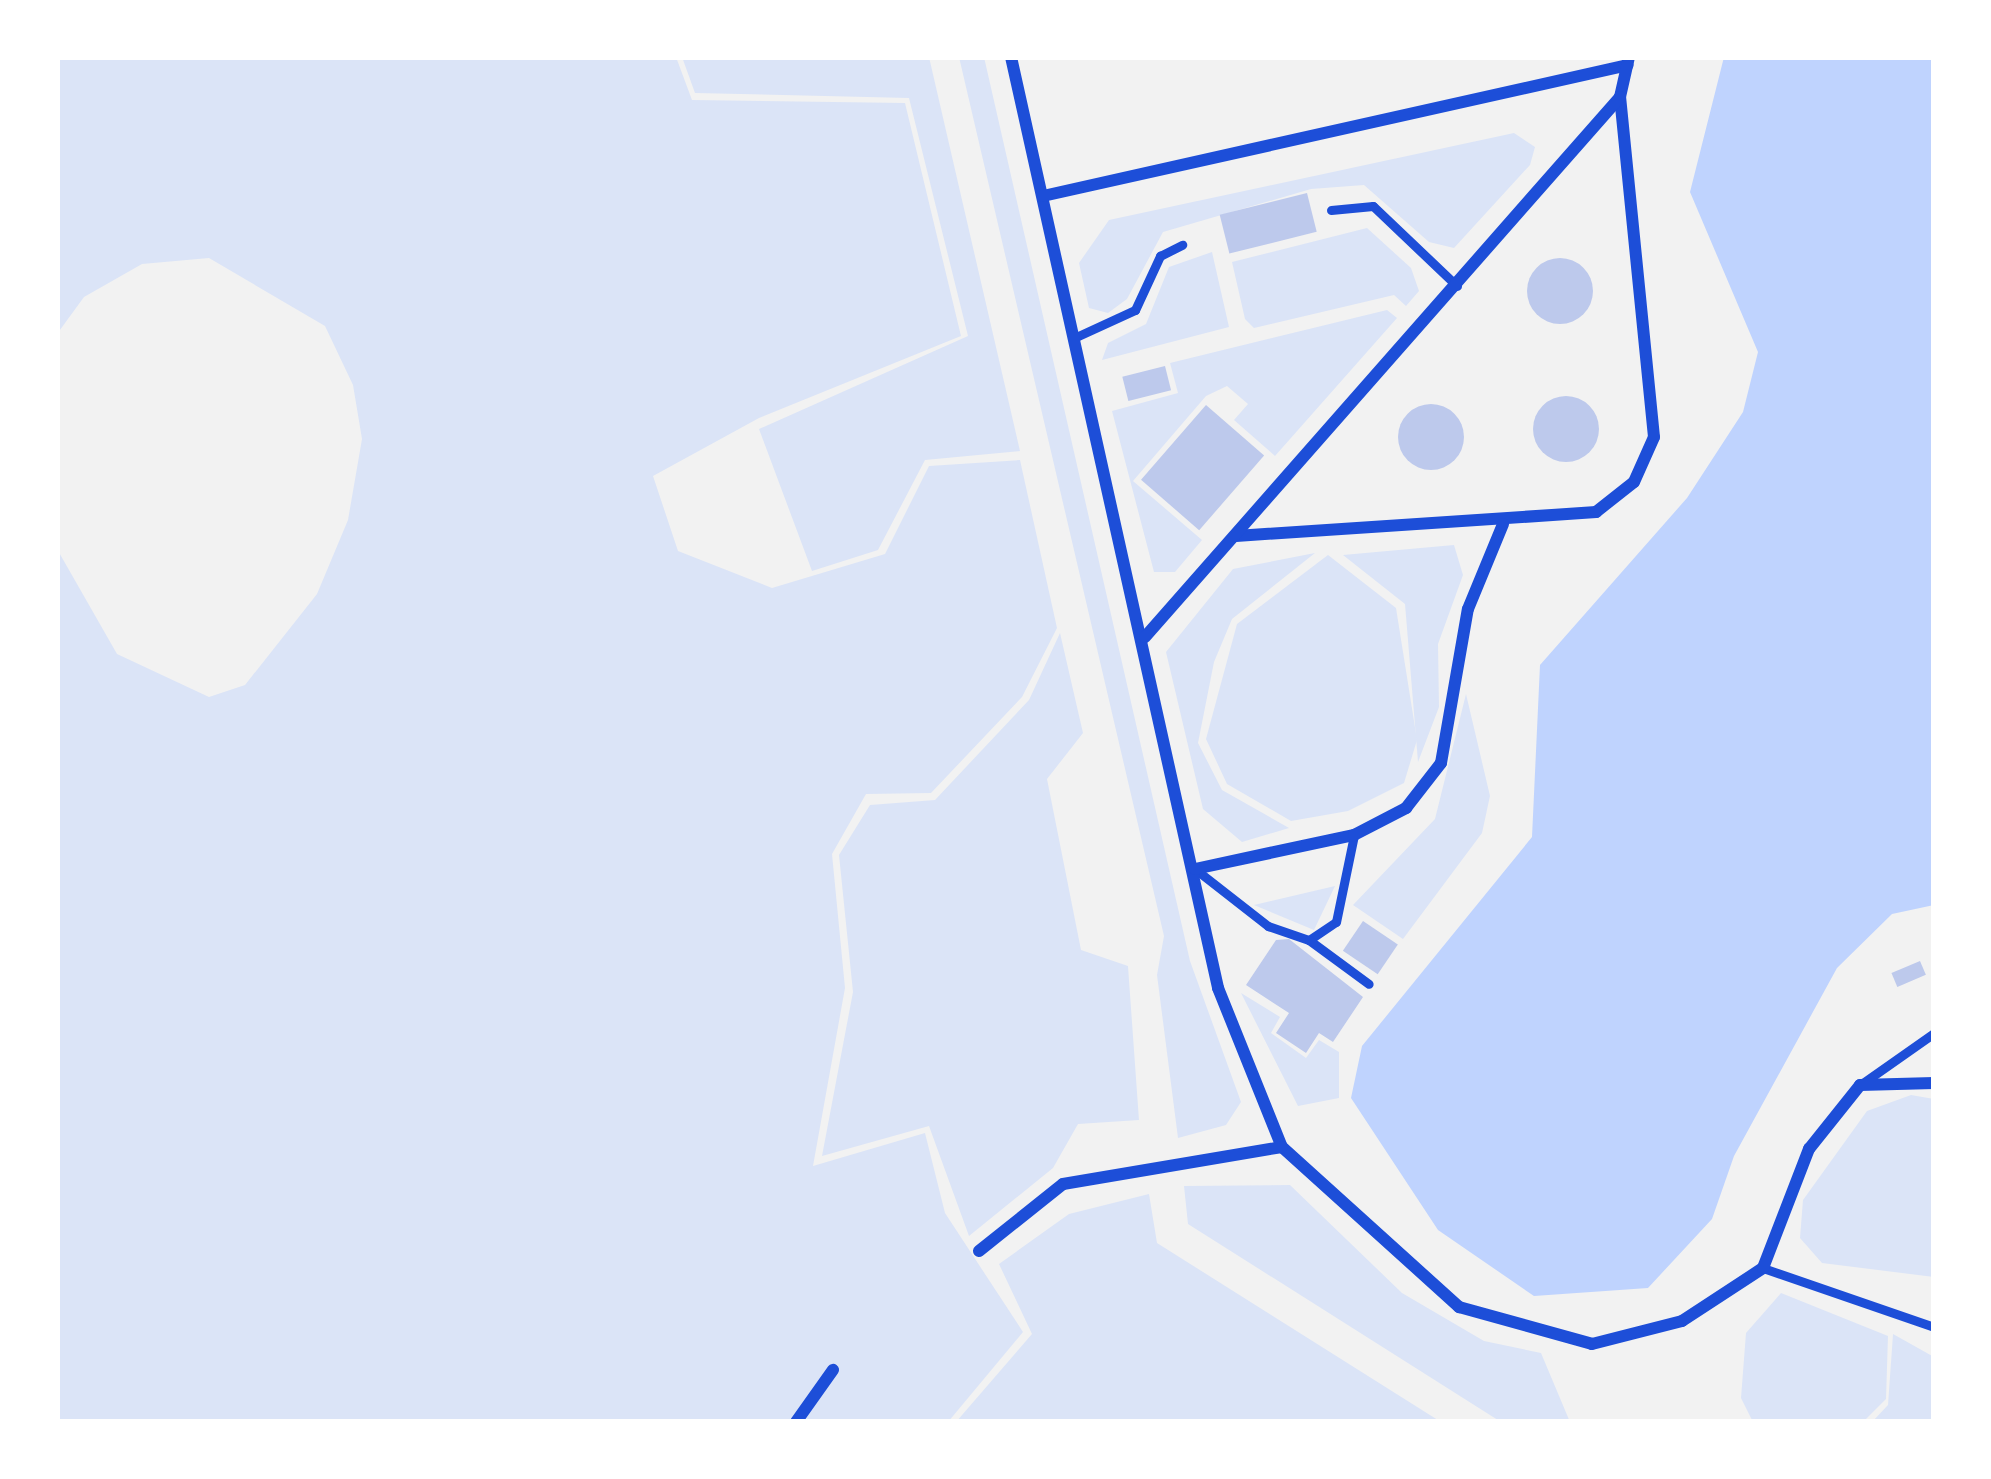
<!DOCTYPE html>
<style>
body{margin:0}
#map{position:relative;width:1991px;height:1479px;overflow:hidden;background:#f2f2f2;font-family:"DM Sans",sans-serif}
div>[style]{position:absolute}
.green>*{inset:0;background:#dbe4f7}
.water>*{inset:0;background:#bfd3fe}
.building>*{inset:0;background:#bdc9ec;transform-origin:0 0}
.round{border-radius:50%}
.service>*{height:9px;margin:-4.5px;padding:0 4.5px;transform-origin:4.5px;border-radius:4.5px;background:#1d4ed8}
.minor>*{height:12px;margin:-6px;padding:0 6px;transform-origin:6px;border-radius:6px;background:#1d4ed8}
span{translate:-50% -50%;white-space:nowrap;text-align:center;line-height:1.15;-webkit-text-stroke:9px #fff;paint-order:stroke}
.frame{position:absolute;inset:0;border:60px solid #fff;pointer-events:none}
</style>
<div id="map">
<div class="green">
<i style="clip-path:polygon(57px 57px,676px 57px,692px 100px,905px 103px,961px 336px,759px 418px,653px 476px,678px 551px,772px 588px,885px 554px,929px 466px,1020px 460px,1057px 628px,1022px 697px,931px 793px,866px 794px,832px 854px,845px 988px,813px 1166px,925px 1133px,945px 1213px,1023px 1332px,948px 1422px,57px 1422px,57px 549px,117px 654px,209px 697px,245px 685px,317px 594px,348px 520px,362px 439px,353px 385px,325px 326px,209px 258px,142px 264px,84px 297px,57px 334px)"></i>
<i style="clip-path:polygon(682px 57px,929px 57px,1020px 451px,925px 460px,878px 550px,812px 571px,759px 429px,968px 336px,909px 98px,695px 93px)"></i>
<i style="clip-path:polygon(959px 57px,984px 57px,1190px 961px,1241px 1102px,1226px 1125px,1178px 1138px,1157px 975px,1164px 936px)"></i>
<i style="clip-path:polygon(1514px 133px,1535px 147px,1530px 165px,1454px 248px,1429px 242px,1364px 185px,1311px 189px,1163px 232px,1127px 299px,1108px 313px,1089px 308px,1079px 263px,1109px 220px)"></i>
<i style="clip-path:polygon(1367px 228px,1411px 268px,1419px 291px,1406px 306px,1394px 295px,1254px 328px,1245px 319px,1232px 262px)"></i>
<i style="clip-path:polygon(1212px 252px,1229px 327px,1102px 360px,1108px 343px,1146px 324px,1169px 267px)"></i>
<i style="clip-path:polygon(1387px 310px,1397px 318px,1275px 456px,1234px 420px,1248px 404px,1227px 386px,1206px 396px,1133px 481px,1202px 540px,1175px 572px,1154px 572px,1112px 411px,1178px 393px,1170px 363px)"></i>
<i style="clip-path:polygon(1454px 545px,1463px 575px,1438px 644px,1439px 707px,1418px 762px,1405px 604px,1343px 555px)"></i>
<i style="clip-path:polygon(1315px 553px,1232px 619px,1214px 662px,1198px 743px,1222px 790px,1289px 828px,1242px 842px,1203px 809px,1166px 652px,1233px 569px)"></i>
<i style="clip-path:polygon(1328px 555px,1396px 608px,1417px 740px,1404px 783px,1348px 811px,1291px 821px,1227px 784px,1206px 739px,1237px 624px)"></i>
<i style="clip-path:polygon(1060px 633px,1083px 733px,1047px 779px,1081px 950px,1128px 966px,1139px 1120px,1078px 1124px,1053px 1168px,969px 1236px,929px 1126px,822px 1156px,853px 992px,839px 855px,870px 805px,935px 800px,1029px 700px)"></i>
<i style="clip-path:polygon(1466px 694px,1490px 796px,1482px 833px,1403px 939px,1353px 905px,1435px 819px)"></i>
<i style="clip-path:polygon(1335px 886px,1314px 930px,1254px 905px)"></i>
<i style="clip-path:polygon(1241px 993px,1280px 1017px,1271px 1033px,1306px 1058px,1319px 1040px,1339px 1052px,1339px 1098px,1298px 1106px)"></i>
<i style="clip-path:polygon(1911px 1095px,1934px 1099px,1934px 1277px,1822px 1263px,1800px 1238px,1803px 1200px,1867px 1111px)"></i>
<i style="clip-path:polygon(1290px 1185px,1402px 1293px,1484px 1341px,1541px 1353px,1570px 1422px,1501px 1422px,1188px 1224px,1184px 1186px)"></i>
<i style="clip-path:polygon(1149px 1194px,1157px 1243px,1441px 1422px,956px 1422px,1032px 1334px,999px 1264px,1069px 1214px)"></i>
<i style="clip-path:polygon(1781px 1293px,1888px 1336px,1886px 1399px,1863px 1422px,1753px 1422px,1741px 1398px,1746px 1333px)"></i>
<i style="clip-path:polygon(1893px 1334px,1934px 1357px,1934px 1422px,1872px 1422px,1888px 1405px)"></i>
</div>
<div class="water">
<i style="clip-path:polygon(1724px 57px,1934px 57px,1934px 905px,1892px 914px,1837px 968px,1734px 1156px,1712px 1219px,1648px 1288px,1534px 1296px,1438px 1230px,1351px 1098px,1362px 1046px,1532px 837px,1540px 665px,1687px 498px,1743px 412px,1758px 352px,1690px 192px)"></i>
</div>
<div class="building">
<i style="left:1307px;top:193px;width:40px;height:90px;rotate:76deg"></i>
<i class="round" style="left:1527px;top:258px;width:66px;height:66px"></i>
<i style="left:1165px;top:366px;width:25px;height:44px;rotate:76deg"></i>
<i class="round" style="left:1533px;top:396px;width:66px;height:66px"></i>
<i class="round" style="left:1398px;top:404px;width:66px;height:66px"></i>
<i style="left:1206px;top:405px;width:77px;height:99px;rotate:41deg"></i>
<i style="left:1363px;top:921px;width:42px;height:36px;rotate:34deg"></i>
<i style="clip-path:polygon(1289px 939px,1363px 997px,1333px 1042px,1319px 1033px,1306px 1053px,1276px 1033px,1289px 1013px,1246px 985px,1276px 940px)"></i>
<i style="left:1920px;top:961px;width:15px;height:31px;rotate:67deg"></i>
</div>
<div class="service">
<i style="left:1331px;top:210px;width:42px;rotate:-5.4deg"></i>
<i style="left:1373px;top:206px;width:116px;rotate:43.6deg"></i>
<i style="left:1076px;top:337px;width:65px;rotate:-24.6deg"></i>
<i style="left:1135px;top:310px;width:60px;rotate:-65.2deg"></i>
<i style="left:1160px;top:256px;width:25px;rotate:-27deg"></i>
<i style="left:1195px;top:869px;width:93px;rotate:38deg"></i>
<i style="left:1268px;top:926px;width:43px;rotate:18.9deg"></i>
<i style="left:1309px;top:940px;width:32px;rotate:-34deg"></i>
<i style="left:1336px;top:922px;width:89px;rotate:-78.3deg"></i>
<i style="left:1309px;top:940px;width:74px;rotate:36.3deg"></i>
<i style="left:1860px;top:1085px;width:90px;rotate:-35.1deg"></i>
<i style="left:1763px;top:1268px;width:181px;rotate:19deg"></i>
</div>
<div class="minor">
<i style="left:1011px;top:57px;width:954px;rotate:77.46deg"></i>
<i style="left:1218px;top:988px;width:171px;rotate:68.1deg"></i>
<i style="left:1282px;top:1147px;width:239px;rotate:42.1deg"></i>
<i style="left:1459px;top:1307px;width:138px;rotate:15.5deg"></i>
<i style="left:1592px;top:1344px;width:93px;rotate:-14.3deg"></i>
<i style="left:1682px;top:1321px;width:97px;rotate:-33.2deg"></i>
<i style="left:1763px;top:1268px;width:128px;rotate:-68.9deg"></i>
<i style="left:1809px;top:1149px;width:82px;rotate:-51.4deg"></i>
<i style="left:1860px;top:1085px;width:74px;rotate:-1.5deg"></i>
<i style="left:1043px;top:196px;width:599px;rotate:-12.62deg"></i>
<i style="left:1236px;top:536px;width:361px;rotate:-3.8deg"></i>
<i style="left:1596px;top:512px;width:48px;rotate:-38.3deg"></i>
<i style="left:1634px;top:482px;width:49px;rotate:-66deg"></i>
<i style="left:1654px;top:437px;width:342px;rotate:-95.7deg"></i>
<i style="left:1620px;top:97px;width:41px;rotate:-77.3deg"></i>
<i style="left:1145px;top:637px;width:719px;rotate:-48.66deg"></i>
<i style="left:1195px;top:869px;width:163px;rotate:-12.1deg"></i>
<i style="left:1354px;top:835px;width:59px;rotate:-27.4deg"></i>
<i style="left:1406px;top:808px;width:57px;rotate:-52.1deg"></i>
<i style="left:1441px;top:763px;width:156px;rotate:-80.1deg"></i>
<i style="left:1468px;top:609px;width:92px;rotate:-67.6deg"></i>
<i style="left:979px;top:1251px;width:107px;rotate:-38.6deg"></i>
<i style="left:1063px;top:1184px;width:222px;rotate:-9.6deg"></i>
<i style="left:796px;top:1422px;width:64px;rotate:-54.6deg"></i>
</div>
<div class="frame"></div>
</div>
